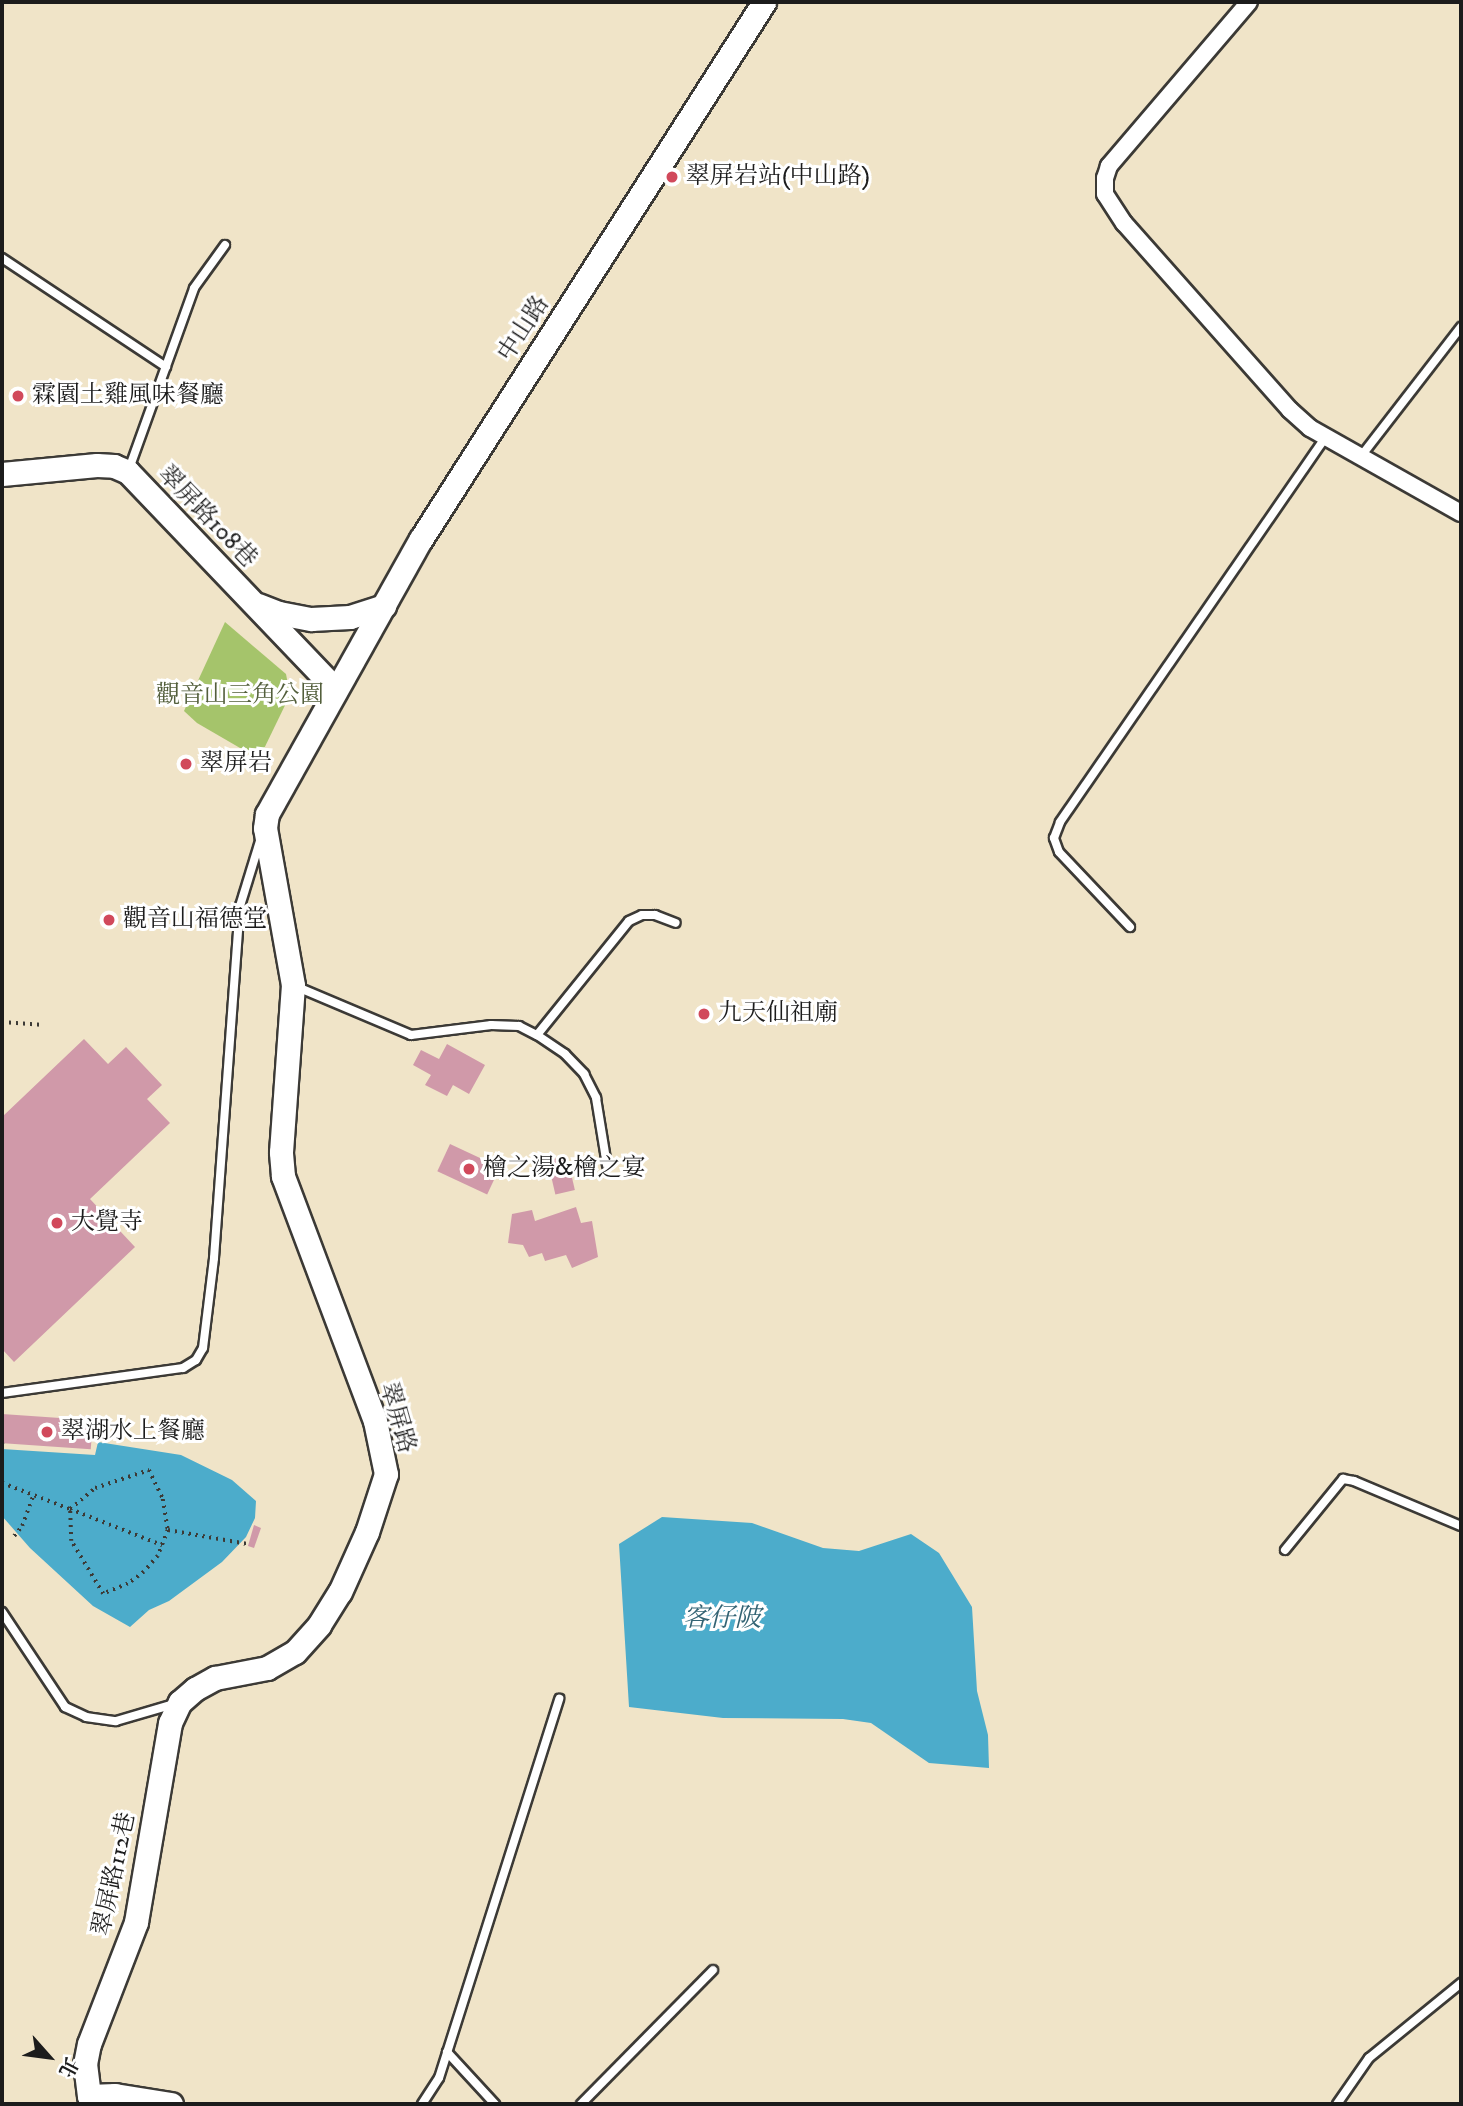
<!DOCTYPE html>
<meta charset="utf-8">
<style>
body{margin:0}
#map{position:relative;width:1463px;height:2106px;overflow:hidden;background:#f0e4c8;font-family:"IM FELL DW Pica","Noto Serif TC",serif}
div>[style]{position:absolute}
.green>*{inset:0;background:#a5c46b}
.water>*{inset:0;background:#4caccb}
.building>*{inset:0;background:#d099a9;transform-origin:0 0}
.path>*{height:3.5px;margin-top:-1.75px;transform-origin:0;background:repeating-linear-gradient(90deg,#3c3a36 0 2px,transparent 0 7px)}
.roads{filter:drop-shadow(2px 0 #3c3a36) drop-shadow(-2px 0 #3c3a36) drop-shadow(0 2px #3c3a36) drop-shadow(0 -2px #3c3a36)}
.lane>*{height:8px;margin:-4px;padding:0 4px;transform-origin:4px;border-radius:4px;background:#fff}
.street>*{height:16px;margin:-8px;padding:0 8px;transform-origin:8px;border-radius:8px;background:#fff}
.secondary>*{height:23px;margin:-11.5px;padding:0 11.5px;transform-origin:11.5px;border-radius:11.5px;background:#fff}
.dots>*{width:19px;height:19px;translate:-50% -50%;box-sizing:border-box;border:4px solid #fff;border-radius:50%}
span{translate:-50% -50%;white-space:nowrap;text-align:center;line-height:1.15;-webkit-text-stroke:6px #fff;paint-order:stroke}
.poi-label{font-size:24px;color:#1c1c1c}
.left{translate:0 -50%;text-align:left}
.street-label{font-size:24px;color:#1c1c1c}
.park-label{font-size:24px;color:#535f3c}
.water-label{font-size:26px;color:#346474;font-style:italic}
.frame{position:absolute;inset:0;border:4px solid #1c1c1c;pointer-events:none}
.north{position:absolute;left:14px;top:2022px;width:70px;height:70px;-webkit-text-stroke:5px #fff;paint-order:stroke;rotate:118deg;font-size:19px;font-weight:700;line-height:28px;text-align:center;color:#1c1c1c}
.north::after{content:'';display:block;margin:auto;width:24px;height:32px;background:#1c1c1c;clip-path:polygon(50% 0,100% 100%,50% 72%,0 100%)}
</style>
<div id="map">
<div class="green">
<i style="clip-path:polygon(225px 622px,286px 674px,290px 695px,259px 759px,197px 723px,184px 711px)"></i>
</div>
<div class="water">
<i style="clip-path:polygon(98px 1442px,181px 1455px,232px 1480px,256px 1501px,255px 1518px,246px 1537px,222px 1562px,169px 1601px,149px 1610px,130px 1627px,93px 1606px,30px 1548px,2px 1516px,2px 1449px,95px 1455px)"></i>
<i style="clip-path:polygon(662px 1517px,752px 1523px,823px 1548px,859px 1551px,911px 1534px,939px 1553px,972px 1607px,977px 1691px,988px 1735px,989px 1768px,929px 1763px,871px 1723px,843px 1719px,723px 1718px,629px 1707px,619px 1544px)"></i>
</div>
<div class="building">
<i style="clip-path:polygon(84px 1039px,108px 1064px,126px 1047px,162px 1085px,147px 1099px,170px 1123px,90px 1199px,135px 1247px,14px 1362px,2px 1349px,2px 1117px)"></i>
<i style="clip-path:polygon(447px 1044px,485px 1065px,469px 1094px,453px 1085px,447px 1096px,425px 1085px,431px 1075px,413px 1065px,421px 1050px,439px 1059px)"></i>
<i style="left:450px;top:1144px;width:55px;height:30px;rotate:25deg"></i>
<i style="left:567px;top:1156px;width:35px;height:20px;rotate:77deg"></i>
<i style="clip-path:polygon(576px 1207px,581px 1223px,592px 1221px,598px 1257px,572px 1268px,566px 1255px,545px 1261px,542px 1253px,529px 1257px,523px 1245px,508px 1243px,512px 1214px,532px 1210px,535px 1221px)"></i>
<i style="left:2px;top:1414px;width:91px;height:29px;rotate:4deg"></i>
<i style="clip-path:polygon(254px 1525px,261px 1528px,254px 1548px,248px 1546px)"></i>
</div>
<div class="path">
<i style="left:2px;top:1022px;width:39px;rotate:4deg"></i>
<i style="left:2px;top:1444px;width:1px;rotate:-90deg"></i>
<i style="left:2px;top:1483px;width:73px;rotate:20.9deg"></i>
<i style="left:70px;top:1509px;width:33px;rotate:-40deg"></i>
<i style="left:95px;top:1488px;width:57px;rotate:-18.4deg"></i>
<i style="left:149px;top:1470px;width:32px;rotate:64deg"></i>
<i style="left:163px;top:1499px;width:31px;rotate:81deg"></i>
<i style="left:168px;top:1530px;width:28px;rotate:111deg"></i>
<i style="left:158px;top:1556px;width:21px;rotate:131deg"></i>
<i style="left:144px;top:1572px;width:20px;rotate:143deg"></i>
<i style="left:128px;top:1584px;width:27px;rotate:158deg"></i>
<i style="left:103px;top:1594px;width:62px;rotate:-121.1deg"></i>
<i style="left:71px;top:1541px;width:32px;rotate:-92deg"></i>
<i style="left:70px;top:1509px;width:99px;rotate:21.4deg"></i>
<i style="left:168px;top:1530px;width:81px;rotate:9.9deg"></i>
<i style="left:14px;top:1536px;width:13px;rotate:-51deg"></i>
<i style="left:22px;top:1526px;width:33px;rotate:-70deg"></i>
</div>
<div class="roads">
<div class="lane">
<i style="left:2px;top:258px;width:197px;rotate:33.6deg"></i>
<i style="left:1362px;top:455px;width:162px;rotate:-52.3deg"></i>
<i style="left:129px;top:469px;width:192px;rotate:-70.2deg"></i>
<i style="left:194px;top:288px;width:53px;rotate:-54.2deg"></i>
<i style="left:1130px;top:927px;width:103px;rotate:-133.4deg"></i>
<i style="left:1059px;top:852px;width:15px;rotate:-110deg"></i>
<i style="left:1054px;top:838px;width:17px;rotate:-69deg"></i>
<i style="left:1060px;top:822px;width:469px;rotate:-55.4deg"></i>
<i style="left:295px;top:986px;width:126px;rotate:22.9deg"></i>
<i style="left:411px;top:1035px;width:81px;rotate:-7.1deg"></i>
<i style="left:491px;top:1025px;width:28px;rotate:2deg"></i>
<i style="left:519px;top:1026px;width:20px;rotate:27deg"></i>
<i style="left:537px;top:1035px;width:34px;rotate:34deg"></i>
<i style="left:565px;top:1054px;width:28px;rotate:46deg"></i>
<i style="left:584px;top:1074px;width:27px;rotate:63deg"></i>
<i style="left:596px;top:1098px;width:68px;rotate:80.7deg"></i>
<i style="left:537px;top:1035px;width:146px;rotate:-51.1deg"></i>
<i style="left:629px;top:921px;width:14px;rotate:-25deg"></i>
<i style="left:642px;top:915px;width:13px"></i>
<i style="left:655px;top:915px;width:22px;rotate:21deg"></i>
<i style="left:2px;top:1393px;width:183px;rotate:-7.9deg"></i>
<i style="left:183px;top:1368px;width:15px;rotate:-32deg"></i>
<i style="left:196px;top:1360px;width:14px;rotate:-60deg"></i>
<i style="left:203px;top:1348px;width:91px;rotate:-83deg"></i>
<i style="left:214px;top:1258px;width:353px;rotate:-85.8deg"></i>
<i style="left:240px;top:906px;width:68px;rotate:-72.9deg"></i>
<i style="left:1285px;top:1550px;width:92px;rotate:-50.8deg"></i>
<i style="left:1343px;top:1479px;width:11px;rotate:10deg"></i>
<i style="left:1354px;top:1481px;width:116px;rotate:22.8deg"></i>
<i style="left:2px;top:1612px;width:114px;rotate:56.4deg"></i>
<i style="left:65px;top:1707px;width:23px;rotate:25deg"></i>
<i style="left:86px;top:1717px;width:30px;rotate:8deg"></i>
<i style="left:116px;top:1721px;width:60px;rotate:-16.3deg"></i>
<i style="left:447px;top:2052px;width:71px;rotate:47.3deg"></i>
<i style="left:422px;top:2104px;width:31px;rotate:-57deg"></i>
<i style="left:439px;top:2078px;width:398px;rotate:-72.4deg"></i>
<i style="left:581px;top:2104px;width:188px;rotate:-45.4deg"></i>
<i style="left:1337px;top:2104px;width:56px;rotate:-55.2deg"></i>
<i style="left:1369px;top:2058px;width:119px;rotate:-39.2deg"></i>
</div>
<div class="street">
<i style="left:1249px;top:2px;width:216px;rotate:130.5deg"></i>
<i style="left:1109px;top:166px;width:13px;rotate:108deg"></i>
<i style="left:1105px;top:178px;width:16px;rotate:90deg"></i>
<i style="left:1105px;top:194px;width:35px;rotate:57deg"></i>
<i style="left:1124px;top:223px;width:250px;rotate:48.4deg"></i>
<i style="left:1290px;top:410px;width:27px;rotate:42deg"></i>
<i style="left:1310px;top:428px;width:173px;rotate:29.4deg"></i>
</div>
<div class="secondary">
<i style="left:2px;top:474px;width:95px;rotate:-5.4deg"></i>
<i style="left:97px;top:465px;width:17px;rotate:3deg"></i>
<i style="left:114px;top:466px;width:15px;rotate:23deg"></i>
<i style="left:128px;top:472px;width:301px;rotate:46.3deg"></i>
<i style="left:258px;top:605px;width:22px;rotate:21deg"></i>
<i style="left:279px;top:613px;width:33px;rotate:11deg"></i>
<i style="left:311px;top:619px;width:39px;rotate:-3deg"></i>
<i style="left:350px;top:617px;width:36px;rotate:-18deg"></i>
<i style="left:171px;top:2104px;width:57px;rotate:-170.9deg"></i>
<i style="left:115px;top:2095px;width:26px;rotate:178deg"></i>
<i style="left:89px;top:2096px;width:32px;rotate:-97deg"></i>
<i style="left:85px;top:2064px;width:20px;rotate:-79deg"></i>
<i style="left:89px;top:2044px;width:131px;rotate:-68.9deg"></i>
<i style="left:136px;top:1922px;width:202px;rotate:-80.3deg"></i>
<i style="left:170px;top:1723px;width:23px;rotate:-65deg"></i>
<i style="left:180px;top:1702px;width:20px;rotate:-41deg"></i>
<i style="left:195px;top:1689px;width:23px;rotate:-29deg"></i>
<i style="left:215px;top:1678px;width:53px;rotate:-10.9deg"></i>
<i style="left:267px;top:1668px;width:32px;rotate:-30deg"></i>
<i style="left:295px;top:1652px;width:36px;rotate:-48deg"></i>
<i style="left:319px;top:1625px;width:39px;rotate:-58deg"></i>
<i style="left:340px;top:1592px;width:66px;rotate:-65.8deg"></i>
<i style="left:367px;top:1532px;width:61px;rotate:-71.9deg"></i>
<i style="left:386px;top:1474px;width:54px;rotate:-101.7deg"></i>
<i style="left:375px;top:1421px;width:262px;rotate:-110.6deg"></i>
<i style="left:283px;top:1176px;width:24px;rotate:-95deg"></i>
<i style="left:281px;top:1152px;width:167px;rotate:-85.9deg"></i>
<i style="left:293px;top:985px;width:159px;rotate:-100.1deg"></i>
<i style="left:265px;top:828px;width:14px;rotate:-82deg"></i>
<i style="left:267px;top:814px;width:315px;rotate:-60.8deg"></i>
<i style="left:421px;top:539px;width:637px;rotate:-57.43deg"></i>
</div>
</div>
<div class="dots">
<i style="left:672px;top:177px;background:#d1495b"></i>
<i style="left:18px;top:396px;background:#d1495b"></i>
<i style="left:186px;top:764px;background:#d1495b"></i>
<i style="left:109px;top:920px;background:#d1495b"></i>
<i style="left:704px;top:1014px;background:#d1495b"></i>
<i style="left:469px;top:1169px;background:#d1495b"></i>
<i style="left:57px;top:1223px;background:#d1495b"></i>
<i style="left:47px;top:1432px;background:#d1495b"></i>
</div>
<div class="poi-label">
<span class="left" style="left:686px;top:177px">翠屏岩站(中山路)</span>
<span class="left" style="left:32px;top:396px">霖園土雞風味餐廳</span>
<span class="left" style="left:200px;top:764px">翠屏岩</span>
<span class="left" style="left:123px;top:920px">觀音山福德堂</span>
<span class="left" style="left:718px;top:1014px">九天仙祖廟</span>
<span class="left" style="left:483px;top:1169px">檜之湯&amp;檜之宴</span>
<span class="left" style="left:71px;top:1223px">大覺寺</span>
<span class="left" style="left:61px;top:1432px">翠湖水上餐廳</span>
</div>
<div class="street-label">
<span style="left:524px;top:329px;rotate:-57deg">中山路</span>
<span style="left:207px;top:517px;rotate:46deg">翠屏路108巷</span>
<span style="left:397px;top:1418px;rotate:74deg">翠屏路</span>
<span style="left:115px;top:1874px;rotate:-78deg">翠屏路112巷</span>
</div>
<div class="park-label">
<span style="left:240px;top:696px">觀音山三角公園</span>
</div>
<div class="water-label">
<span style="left:722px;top:1619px">客仔陂</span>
</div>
<div class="frame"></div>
<div class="north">北</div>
</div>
